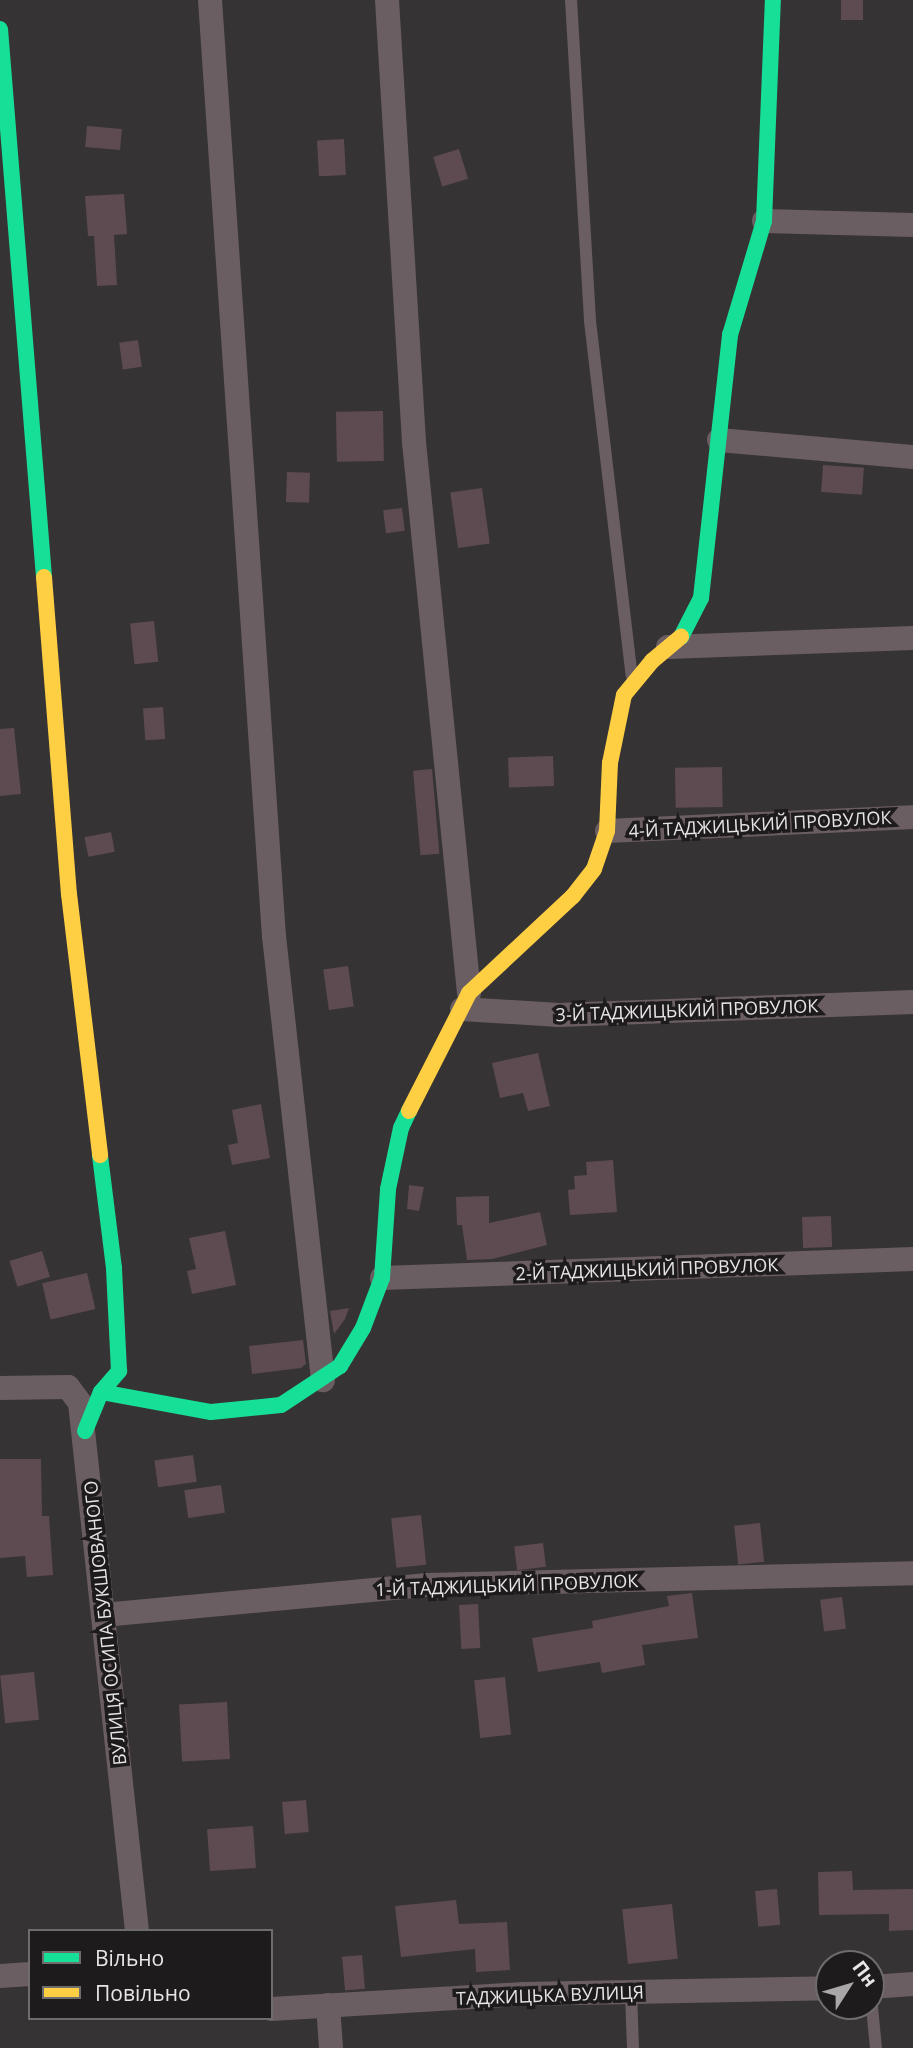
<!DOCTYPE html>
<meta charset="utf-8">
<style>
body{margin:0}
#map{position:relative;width:913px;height:2048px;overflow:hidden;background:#363334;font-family:"Open Sans",sans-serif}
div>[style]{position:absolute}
.building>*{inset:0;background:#5e4b51;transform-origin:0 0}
.lane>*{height:12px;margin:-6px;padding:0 6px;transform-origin:6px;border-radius:6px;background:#6b5e62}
.street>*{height:24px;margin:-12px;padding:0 12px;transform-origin:12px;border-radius:12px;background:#6b5e62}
.fast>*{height:16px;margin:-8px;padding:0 8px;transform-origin:8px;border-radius:8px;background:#16e098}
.slow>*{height:16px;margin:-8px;padding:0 8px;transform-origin:8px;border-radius:8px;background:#ffcf43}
span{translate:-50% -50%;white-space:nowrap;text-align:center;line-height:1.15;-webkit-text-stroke:7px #1d1b1b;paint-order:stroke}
.street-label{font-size:18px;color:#e8e5e6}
.legend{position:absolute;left:28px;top:1929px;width:245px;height:91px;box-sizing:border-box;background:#1d1b1b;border:2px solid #6e6c6c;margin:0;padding:9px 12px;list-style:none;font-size:21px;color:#e8e5e6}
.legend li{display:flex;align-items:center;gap:14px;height:35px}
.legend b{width:35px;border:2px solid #6e6c6c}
.north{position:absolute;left:815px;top:1950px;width:70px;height:70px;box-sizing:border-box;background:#1d1b1b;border:2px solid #6e6c6c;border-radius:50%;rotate:53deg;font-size:19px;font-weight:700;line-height:28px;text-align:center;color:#e8e5e6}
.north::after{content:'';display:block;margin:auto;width:24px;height:32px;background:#aaa7a8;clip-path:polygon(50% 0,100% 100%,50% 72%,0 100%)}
</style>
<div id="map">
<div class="building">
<i style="left:841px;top:0;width:22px;height:20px"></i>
<i style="left:87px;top:126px;width:35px;height:21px;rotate:5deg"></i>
<i style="left:344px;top:139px;width:36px;height:27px;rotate:87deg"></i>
<i style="left:459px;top:149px;width:31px;height:27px;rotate:73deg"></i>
<i style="clip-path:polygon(124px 194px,127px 234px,114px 235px,117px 285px,97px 286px,94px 236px,88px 236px,85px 196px)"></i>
<i style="left:138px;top:340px;width:27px;height:19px;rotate:82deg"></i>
<i style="left:383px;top:411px;width:50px;height:47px;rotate:89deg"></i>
<i style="left:823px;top:465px;width:41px;height:27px;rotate:4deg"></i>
<i style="left:287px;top:472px;width:23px;height:30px;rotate:2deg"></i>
<i style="left:482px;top:488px;width:56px;height:32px;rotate:82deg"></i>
<i style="left:402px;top:508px;width:23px;height:19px;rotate:83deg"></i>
<i style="left:154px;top:621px;width:41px;height:24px;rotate:84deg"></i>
<i style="left:163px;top:707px;width:32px;height:20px;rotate:86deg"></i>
<i style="clip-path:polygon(14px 728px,21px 794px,0 796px,0 729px)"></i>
<i style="left:553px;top:756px;width:30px;height:45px;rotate:88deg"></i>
<i style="left:722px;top:767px;width:40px;height:47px;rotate:89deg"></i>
<i style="left:432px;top:769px;width:85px;height:19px;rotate:85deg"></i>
<i style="left:111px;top:832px;width:20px;height:27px;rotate:79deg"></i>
<i style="left:348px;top:966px;width:41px;height:25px;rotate:82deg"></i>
<i style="clip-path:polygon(538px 1053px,550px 1106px,528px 1111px,523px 1093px,500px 1098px,492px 1063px)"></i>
<i style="clip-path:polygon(261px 1104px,270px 1158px,232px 1165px,228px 1145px,238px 1143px,232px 1110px)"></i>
<i style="clip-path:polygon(613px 1160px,617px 1212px,570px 1215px,568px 1190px,575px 1189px,574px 1176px,587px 1175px,586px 1162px)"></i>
<i style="clip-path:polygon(409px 1185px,424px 1187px,419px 1211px,407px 1209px)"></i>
<i style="clip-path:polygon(489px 1196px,489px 1223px,540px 1212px,547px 1245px,492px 1259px,467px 1260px,462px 1225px,457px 1225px,456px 1197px)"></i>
<i style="left:831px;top:1216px;width:31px;height:29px;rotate:88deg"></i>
<i style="clip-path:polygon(225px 1231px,236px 1285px,192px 1294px,187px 1271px,196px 1269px,189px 1238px)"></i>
<i style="left:42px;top:1251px;width:27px;height:34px;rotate:73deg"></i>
<i style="left:87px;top:1273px;width:37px;height:46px;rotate:77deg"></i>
<i style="clip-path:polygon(349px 1308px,345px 1319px,334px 1334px,330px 1311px)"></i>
<i style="clip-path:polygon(303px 1340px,306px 1364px,301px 1368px,252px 1374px,249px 1346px)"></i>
<i style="left:193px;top:1455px;width:27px;height:39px;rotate:82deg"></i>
<i style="clip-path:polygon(0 1459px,41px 1459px,42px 1516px,49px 1516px,53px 1575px,27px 1577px,25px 1556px,0 1558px)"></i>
<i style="left:221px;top:1485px;width:28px;height:37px;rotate:82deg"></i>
<i style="left:421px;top:1515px;width:50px;height:30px;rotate:84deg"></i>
<i style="left:760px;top:1523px;width:39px;height:26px;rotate:84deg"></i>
<i style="left:543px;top:1543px;width:24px;height:29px;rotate:83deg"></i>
<i style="clip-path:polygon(692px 1593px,698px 1638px,642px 1645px,645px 1665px,602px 1673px,600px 1662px,538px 1672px,532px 1638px,593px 1628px,592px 1621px,669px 1606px,667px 1596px)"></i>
<i style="left:842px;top:1597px;width:32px;height:22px;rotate:83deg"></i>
<i style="left:478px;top:1604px;width:44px;height:19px;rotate:87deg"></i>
<i style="left:34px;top:1672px;width:48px;height:34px;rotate:84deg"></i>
<i style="left:505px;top:1677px;width:58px;height:31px;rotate:84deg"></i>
<i style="left:227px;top:1702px;width:57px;height:48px;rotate:87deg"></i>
<i style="left:306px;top:1800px;width:32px;height:24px;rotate:85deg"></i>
<i style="left:253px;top:1826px;width:42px;height:46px;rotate:86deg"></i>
<i style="clip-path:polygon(852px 1871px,853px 1890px,913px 1889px,913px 1930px,889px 1931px,889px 1914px,819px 1915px,818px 1872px)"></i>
<i style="left:777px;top:1889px;width:36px;height:22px;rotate:85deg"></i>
<i style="clip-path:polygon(456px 1900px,459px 1924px,507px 1922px,510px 1970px,476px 1972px,475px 1949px,401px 1957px,395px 1906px)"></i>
<i style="left:672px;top:1904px;width:55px;height:50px;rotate:84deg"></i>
<i style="left:362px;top:1955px;width:34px;height:20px;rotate:85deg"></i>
</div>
<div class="lane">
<i style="left:571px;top:0;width:322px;rotate:86.6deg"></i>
<i style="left:590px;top:321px;width:357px;rotate:83.3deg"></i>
<i style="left:631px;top:1993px;width:55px;rotate:87.9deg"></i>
<i style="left:871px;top:1997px;width:51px;rotate:84.4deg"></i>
</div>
<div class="street">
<i style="left:210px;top:0;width:938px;rotate:86.09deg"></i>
<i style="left:274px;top:936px;width:447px;rotate:83.7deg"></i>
<i style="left:387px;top:0;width:443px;rotate:86.5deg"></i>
<i style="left:414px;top:442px;width:554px;rotate:84.3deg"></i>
<i style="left:764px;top:221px;width:149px;rotate:1.5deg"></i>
<i style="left:719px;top:440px;width:195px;rotate:5deg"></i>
<i style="left:668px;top:647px;width:245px;rotate:-2.1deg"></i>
<i style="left:607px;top:831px;width:306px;rotate:-2.6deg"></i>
<i style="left:462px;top:1009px;width:97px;rotate:3.5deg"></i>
<i style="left:559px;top:1015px;width:354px;rotate:-2.1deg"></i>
<i style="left:382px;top:1278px;width:531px;rotate:-2.05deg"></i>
<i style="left:0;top:1388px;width:68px;rotate:-0.8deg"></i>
<i style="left:68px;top:1387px;width:20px;rotate:53deg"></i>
<i style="left:80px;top:1403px;width:531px;rotate:83.84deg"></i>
<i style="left:103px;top:1615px;width:326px;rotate:-5.3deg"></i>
<i style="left:428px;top:1585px;width:485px;rotate:-1.4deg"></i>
<i style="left:0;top:1976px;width:30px;rotate:-4deg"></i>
<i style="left:871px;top:1987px;width:42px;rotate:-4.1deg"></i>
<i style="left:328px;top:2005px;width:43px;rotate:86deg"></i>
<i style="left:271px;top:2009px;width:253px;rotate:-3.4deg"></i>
<i style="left:524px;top:1994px;width:305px;rotate:-1.1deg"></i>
</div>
<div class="fast">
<i style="left:0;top:29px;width:550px;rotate:85.41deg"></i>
<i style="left:681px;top:637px;width:44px;rotate:-62.9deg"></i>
<i style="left:701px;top:598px;width:265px;rotate:-83.7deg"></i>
<i style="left:730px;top:335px;width:119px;rotate:-73.4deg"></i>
<i style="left:764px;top:221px;width:221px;rotate:-87.7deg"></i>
<i style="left:101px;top:1392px;width:112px;rotate:10.3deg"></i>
<i style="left:211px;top:1412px;width:70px;rotate:-5.7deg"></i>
<i style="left:281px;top:1405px;width:71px;rotate:-33.5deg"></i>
<i style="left:340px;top:1366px;width:44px;rotate:-58.8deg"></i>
<i style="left:363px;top:1328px;width:53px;rotate:-69.2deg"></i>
<i style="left:382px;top:1278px;width:89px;rotate:-86.1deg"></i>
<i style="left:388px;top:1189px;width:62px;rotate:-78deg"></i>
<i style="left:401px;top:1128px;width:19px;rotate:-65deg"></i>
<i style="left:85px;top:1431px;width:42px;rotate:-67.7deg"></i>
<i style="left:101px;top:1392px;width:28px;rotate:-49deg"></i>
<i style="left:119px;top:1371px;width:103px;rotate:-92.8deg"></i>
<i style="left:114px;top:1268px;width:114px;rotate:-97.1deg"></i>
</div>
<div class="slow">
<i style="left:44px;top:577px;width:318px;rotate:85.5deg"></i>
<i style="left:69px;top:894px;width:263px;rotate:83.2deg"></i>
<i style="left:409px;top:1111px;width:132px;rotate:-63deg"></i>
<i style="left:469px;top:993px;width:142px;rotate:-43deg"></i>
<i style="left:573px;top:896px;width:34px;rotate:-52deg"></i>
<i style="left:594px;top:869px;width:40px;rotate:-71.1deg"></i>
<i style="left:607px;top:831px;width:68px;rotate:-87.5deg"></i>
<i style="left:610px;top:763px;width:69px;rotate:-78.4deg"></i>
<i style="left:624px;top:695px;width:44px;rotate:-50.5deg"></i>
<i style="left:652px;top:661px;width:38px;rotate:-40deg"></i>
</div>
<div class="street-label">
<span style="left:760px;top:824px;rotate:-3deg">4-Й ТАДЖИЦЬКИЙ ПРОВУЛОК</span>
<span style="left:687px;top:1010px;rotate:-2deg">3-Й ТАДЖИЦЬКИЙ ПРОВУЛОК</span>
<span style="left:647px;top:1269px;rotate:-2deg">2-Й ТАДЖИЦЬКИЙ ПРОВУЛОК</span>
<span style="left:507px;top:1585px;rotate:-2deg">1-Й ТАДЖИЦЬКИЙ ПРОВУЛОК</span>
<span style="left:105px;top:1623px;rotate:-96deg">ВУЛИЦЯ ОСИПА БУКШОВАНОГО</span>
<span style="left:550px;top:1995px;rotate:-2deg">ТАДЖИЦЬКА ВУЛИЦЯ</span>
</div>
<ul class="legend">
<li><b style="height:9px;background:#16e098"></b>Вільно</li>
<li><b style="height:9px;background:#ffcf43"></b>Повільно</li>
</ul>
<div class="north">Пн</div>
</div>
